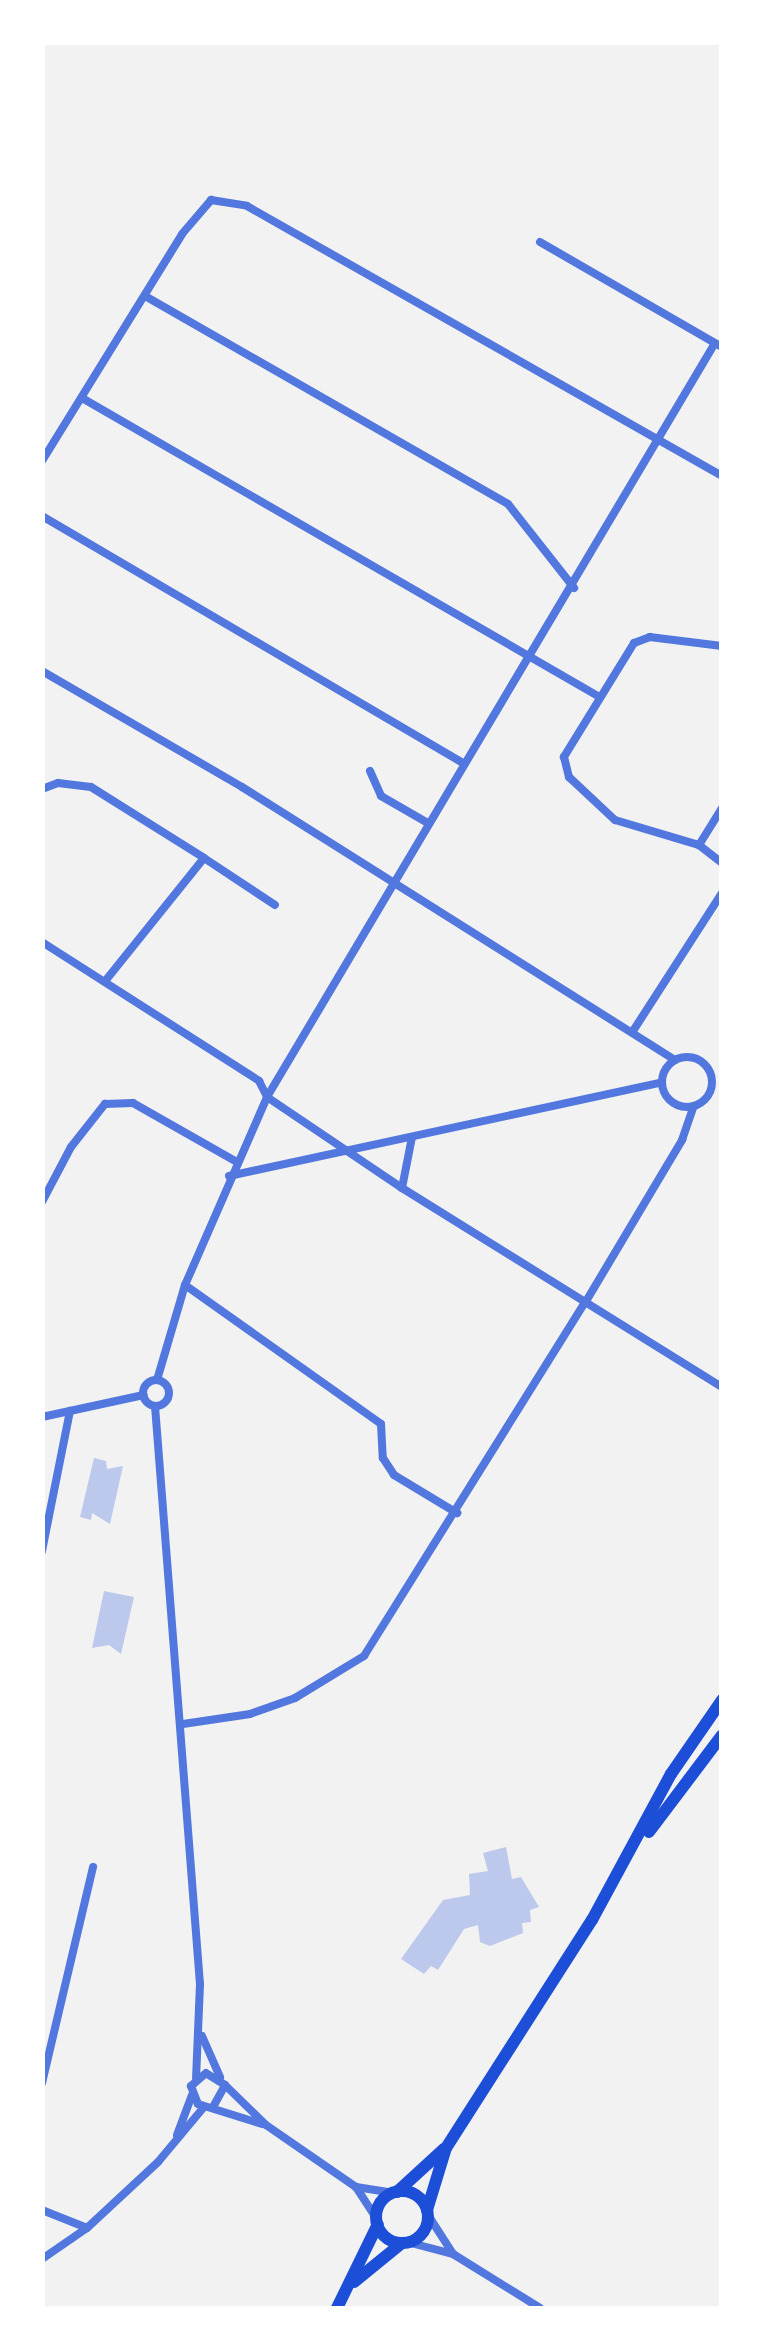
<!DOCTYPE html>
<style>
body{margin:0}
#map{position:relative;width:764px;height:2351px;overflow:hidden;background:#f2f2f2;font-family:Signika,sans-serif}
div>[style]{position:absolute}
.building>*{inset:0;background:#bdc9ec}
.service>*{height:4px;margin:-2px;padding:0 2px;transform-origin:2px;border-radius:2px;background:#5277de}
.minor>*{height:8px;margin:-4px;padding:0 4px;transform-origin:4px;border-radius:4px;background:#5277de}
.minor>.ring{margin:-4px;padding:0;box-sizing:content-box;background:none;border:8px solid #5277de;border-radius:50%}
.primary>*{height:12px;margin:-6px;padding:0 6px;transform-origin:6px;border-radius:6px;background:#1d4ed8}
.primary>.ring{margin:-6px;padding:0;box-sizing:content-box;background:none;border:12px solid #1d4ed8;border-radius:50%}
span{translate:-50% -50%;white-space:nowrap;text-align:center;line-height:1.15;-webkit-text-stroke:9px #fff;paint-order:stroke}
.frame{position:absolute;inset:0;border:45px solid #fff;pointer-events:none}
</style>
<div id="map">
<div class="building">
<i style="clip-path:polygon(94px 1458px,106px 1461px,107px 1469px,123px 1466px,110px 1524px,92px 1513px,91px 1520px,80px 1517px)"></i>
<i style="clip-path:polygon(104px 1591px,134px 1597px,121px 1654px,109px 1645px,92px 1648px)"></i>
<i style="clip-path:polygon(506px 1847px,512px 1879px,521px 1877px,539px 1907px,530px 1910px,531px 1922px,522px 1923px,523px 1933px,490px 1946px,480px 1942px,478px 1925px,464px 1929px,438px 1970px,431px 1966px,424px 1974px,401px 1959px,443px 1900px,470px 1895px,469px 1874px,488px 1871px,483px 1853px)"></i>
</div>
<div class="service">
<i style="left:720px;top:2308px;width:4px;rotate:-56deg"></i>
</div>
<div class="minor">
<i style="left:540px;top:242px;width:210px;rotate:30deg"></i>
<i style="left:145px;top:296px;width:418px;rotate:29.8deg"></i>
<i style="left:508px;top:504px;width:107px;rotate:51.8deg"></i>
<i style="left:82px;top:398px;width:596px;rotate:30.01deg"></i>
<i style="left:42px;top:461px;width:267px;rotate:-58.3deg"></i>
<i style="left:182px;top:234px;width:45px;rotate:-49.5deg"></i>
<i style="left:211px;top:200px;width:36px;rotate:9deg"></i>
<i style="left:247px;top:206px;width:546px;rotate:29.61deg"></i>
<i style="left:42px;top:516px;width:489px;rotate:30.4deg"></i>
<i style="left:722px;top:646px;width:73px;rotate:-172.9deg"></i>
<i style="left:650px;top:637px;width:17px;rotate:159deg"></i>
<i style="left:634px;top:643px;width:134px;rotate:121.6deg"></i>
<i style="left:564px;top:757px;width:21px;rotate:76deg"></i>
<i style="left:569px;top:777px;width:63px;rotate:43.1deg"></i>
<i style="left:615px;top:820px;width:88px;rotate:16.6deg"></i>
<i style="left:699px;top:845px;width:29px;rotate:38deg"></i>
<i style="left:42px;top:671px;width:231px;rotate:30.1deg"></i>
<i style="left:242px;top:787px;width:512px;rotate:32.23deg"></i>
<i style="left:370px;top:771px;width:27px;rotate:66deg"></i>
<i style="left:381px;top:796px;width:54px;rotate:29.9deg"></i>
<i style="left:42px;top:789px;width:17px;rotate:-21deg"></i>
<i style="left:58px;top:783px;width:33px;rotate:7deg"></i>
<i style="left:91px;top:787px;width:133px;rotate:32.1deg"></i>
<i style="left:204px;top:858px;width:158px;rotate:128.8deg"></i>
<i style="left:699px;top:845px;width:44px;rotate:-58.1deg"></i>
<i style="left:204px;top:858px;width:85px;rotate:33.5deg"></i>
<i style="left:42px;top:942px;width:258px;rotate:32.6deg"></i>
<i style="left:259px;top:1081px;width:18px;rotate:63deg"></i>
<i style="left:267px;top:1097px;width:163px;rotate:34deg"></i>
<i style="left:402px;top:1188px;width:377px;rotate:31.9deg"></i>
<i style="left:633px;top:1031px;width:164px;rotate:-57.2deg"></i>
<i class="ring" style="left:662px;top:1057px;width:42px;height:42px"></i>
<i style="left:229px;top:1176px;width:443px;rotate:-12.2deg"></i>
<i style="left:402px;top:1188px;width:52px;rotate:-78.9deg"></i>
<i style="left:42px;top:1202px;width:62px;rotate:-62.2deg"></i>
<i style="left:71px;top:1147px;width:55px;rotate:-51.7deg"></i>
<i style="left:105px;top:1104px;width:28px;rotate:-2deg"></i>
<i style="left:133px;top:1103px;width:117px;rotate:29.6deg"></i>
<i style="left:185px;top:1285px;width:240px;rotate:35.3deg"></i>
<i style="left:381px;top:1424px;width:34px;rotate:87deg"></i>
<i style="left:383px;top:1458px;width:20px;rotate:57deg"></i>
<i style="left:394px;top:1475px;width:74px;rotate:31.1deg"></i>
<i style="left:157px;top:1380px;width:99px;rotate:-73.6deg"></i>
<i style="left:185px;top:1285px;width:205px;rotate:-66.4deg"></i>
<i style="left:267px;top:1097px;width:877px;rotate:-59.28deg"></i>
<i class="ring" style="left:143px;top:1380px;width:18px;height:18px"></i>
<i style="left:155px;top:1406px;width:580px;rotate:85.55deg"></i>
<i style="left:200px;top:1984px;width:94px;rotate:92.4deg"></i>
<i style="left:42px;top:1417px;width:104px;rotate:-12.2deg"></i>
<i style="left:42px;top:1551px;width:143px;rotate:-78.7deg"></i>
<i style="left:183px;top:1724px;width:68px;rotate:-8.5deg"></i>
<i style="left:250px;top:1714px;width:48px;rotate:-19.6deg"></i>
<i style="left:295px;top:1698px;width:81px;rotate:-31.3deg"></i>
<i style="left:364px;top:1656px;width:416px;rotate:-58deg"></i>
<i style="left:585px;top:1303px;width:190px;rotate:-59.2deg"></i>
<i style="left:682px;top:1140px;width:36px;rotate:-71deg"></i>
<i style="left:202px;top:2036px;width:45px;rotate:66.3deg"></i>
<i style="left:42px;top:2083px;width:222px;rotate:-76.7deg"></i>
<i style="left:225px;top:2085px;width:57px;rotate:44.3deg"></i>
<i style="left:266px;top:2125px;width:109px;rotate:34.6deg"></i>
<i style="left:356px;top:2187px;width:38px;rotate:57deg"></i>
<i style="left:213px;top:2107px;width:25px;rotate:-61deg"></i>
<i style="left:225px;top:2085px;width:22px;rotate:-148deg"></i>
<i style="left:206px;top:2073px;width:20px;rotate:139deg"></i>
<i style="left:191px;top:2086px;width:19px;rotate:69deg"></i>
<i style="left:198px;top:2104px;width:67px;rotate:17.4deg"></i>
<i style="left:177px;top:2135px;width:43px;rotate:-69.4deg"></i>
<i style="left:356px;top:2187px;width:37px;rotate:9deg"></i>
<i style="left:42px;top:2210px;width:48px;rotate:21.8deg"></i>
<i style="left:428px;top:2215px;width:46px;rotate:57.3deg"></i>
<i style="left:407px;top:2242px;width:48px;rotate:14.6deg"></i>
<i style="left:453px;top:2254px;width:102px;rotate:31.8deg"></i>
<i style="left:42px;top:2259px;width:55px;rotate:-34.6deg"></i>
<i style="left:87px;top:2228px;width:97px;rotate:-42.9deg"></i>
<i style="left:158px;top:2162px;width:72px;rotate:-50.1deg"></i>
</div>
<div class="primary">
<i style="left:649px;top:1832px;width:121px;rotate:-53deg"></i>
<i class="ring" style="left:376px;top:2191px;width:40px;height:40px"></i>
<i style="left:397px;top:2192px;width:64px;rotate:-42.5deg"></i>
<i style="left:427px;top:2210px;width:65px;rotate:-73deg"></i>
<i style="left:446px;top:2148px;width:271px;rotate:-57.4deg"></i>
<i style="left:592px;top:1920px;width:166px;rotate:-61.6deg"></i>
<i style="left:671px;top:1774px;width:90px;rotate:-55.4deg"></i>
<i style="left:354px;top:2282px;width:62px;rotate:-39.1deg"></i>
<i style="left:337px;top:2308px;width:93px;rotate:-64deg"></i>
</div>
<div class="frame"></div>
</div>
